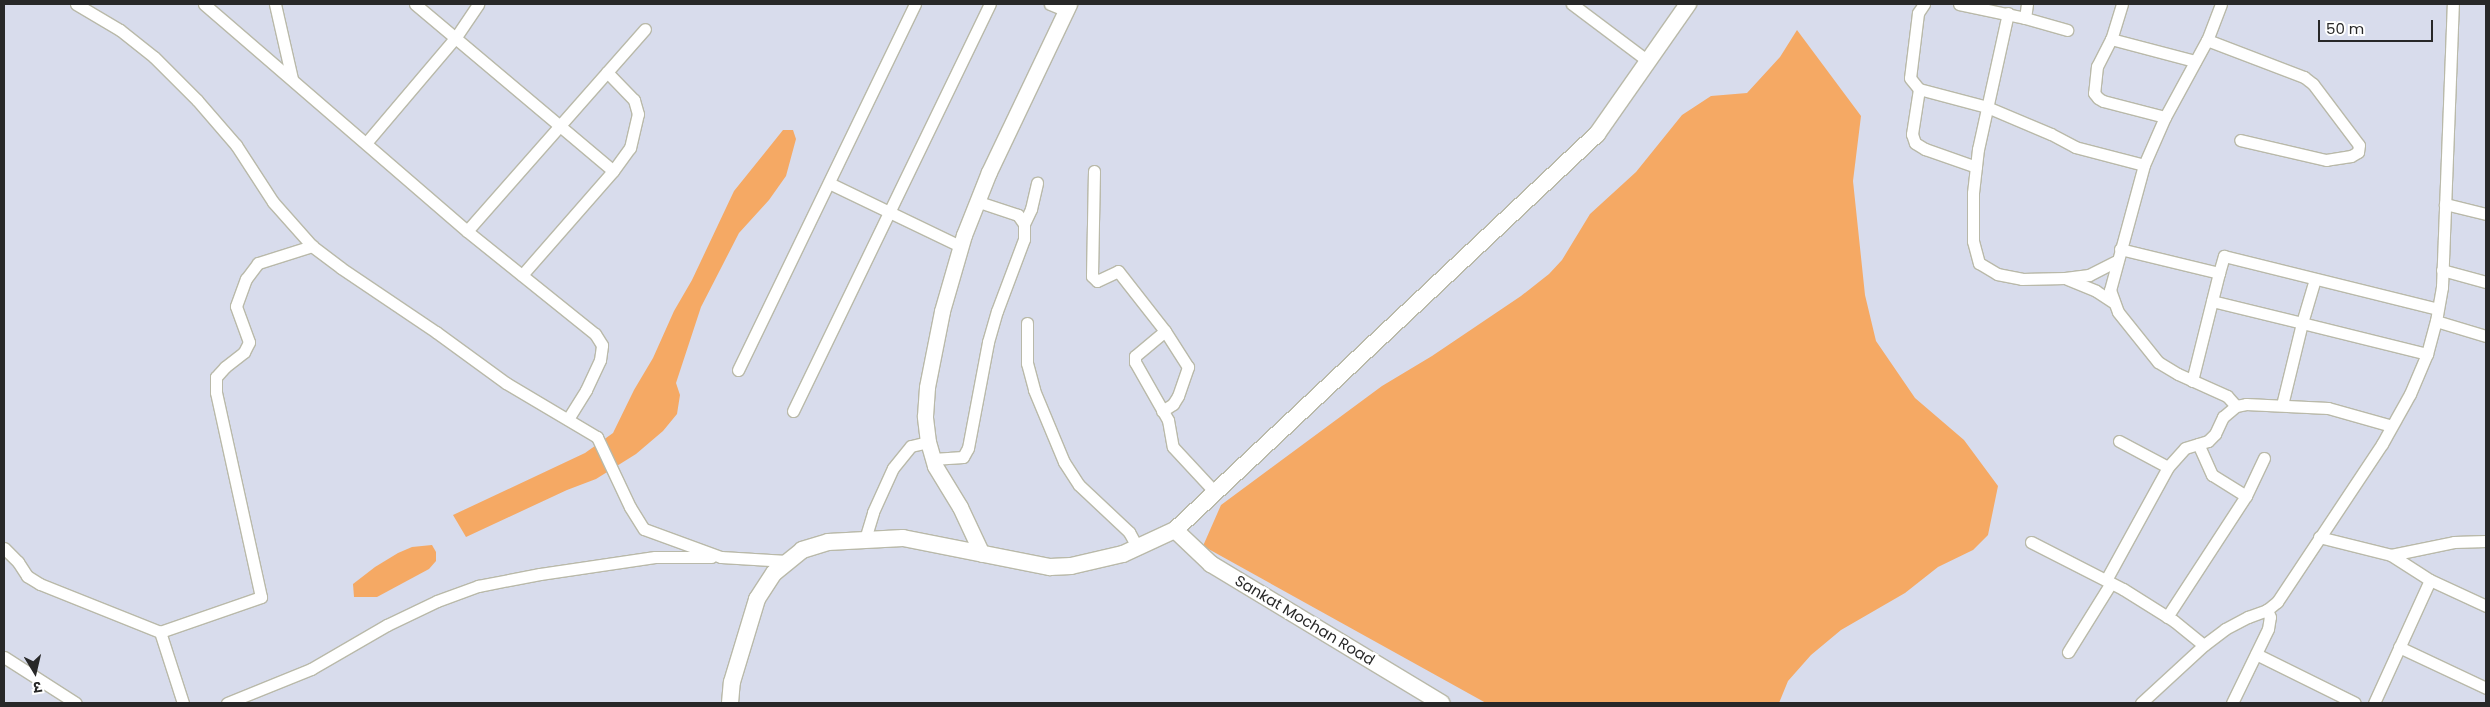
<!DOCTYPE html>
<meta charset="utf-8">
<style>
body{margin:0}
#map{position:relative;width:2490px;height:707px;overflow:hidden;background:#d8dcec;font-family:Poppins,"Noto Sans Devanagari",sans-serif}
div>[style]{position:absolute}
.water>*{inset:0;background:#f5a964}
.roads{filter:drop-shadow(1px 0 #b9b9a9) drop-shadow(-1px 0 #b9b9a9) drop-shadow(0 1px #b9b9a9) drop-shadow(0 -1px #b9b9a9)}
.minor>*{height:11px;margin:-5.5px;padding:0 5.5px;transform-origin:5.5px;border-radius:5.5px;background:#fff}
.tertiary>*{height:15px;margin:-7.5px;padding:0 7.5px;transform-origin:7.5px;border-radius:7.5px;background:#fff}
.secondary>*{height:16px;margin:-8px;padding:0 8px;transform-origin:8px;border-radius:8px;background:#fff}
span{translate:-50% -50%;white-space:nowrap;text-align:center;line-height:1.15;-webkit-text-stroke:5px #fff;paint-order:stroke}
.street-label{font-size:15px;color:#282828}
.frame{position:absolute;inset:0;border:5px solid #282828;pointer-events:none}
.north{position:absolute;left:10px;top:647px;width:50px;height:50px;-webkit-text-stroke:4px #fff;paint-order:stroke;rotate:171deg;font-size:14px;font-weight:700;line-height:20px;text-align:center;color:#282828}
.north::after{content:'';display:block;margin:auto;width:18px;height:22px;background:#282828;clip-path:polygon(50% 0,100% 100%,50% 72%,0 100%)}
.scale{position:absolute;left:2318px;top:20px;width:115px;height:22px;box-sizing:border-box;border:2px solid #282828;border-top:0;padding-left:6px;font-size:15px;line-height:18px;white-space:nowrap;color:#282828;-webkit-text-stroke:4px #fff;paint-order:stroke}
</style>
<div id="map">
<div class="water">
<i style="clip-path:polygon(1797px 30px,1861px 116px,1853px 181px,1865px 295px,1876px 341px,1915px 398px,1964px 440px,1998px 486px,1988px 535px,1973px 550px,1938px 567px,1905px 593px,1841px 630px,1811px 655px,1788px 681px,1779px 703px,1486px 703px,1203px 546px,1221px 505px,1382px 386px,1432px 356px,1521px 296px,1549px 274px,1562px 260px,1590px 214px,1636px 172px,1682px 115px,1711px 96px,1747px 93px,1780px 57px)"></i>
<i style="clip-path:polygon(783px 130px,793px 130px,796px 139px,786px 176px,769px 200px,739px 233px,701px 307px,676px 383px,680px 395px,677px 414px,663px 431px,636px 454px,596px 479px,567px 490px,466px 537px,453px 515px,585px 453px,613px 433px,634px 390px,653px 358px,674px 311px,692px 280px,734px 191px)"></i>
<i style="clip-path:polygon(432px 545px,436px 552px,436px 561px,429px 569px,377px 597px,354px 597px,353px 584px,375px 567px,398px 553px,412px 547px)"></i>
</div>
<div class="roads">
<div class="minor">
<i style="left:76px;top:4px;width:51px;rotate:30.6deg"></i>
<i style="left:120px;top:30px;width:43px;rotate:38.5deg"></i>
<i style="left:154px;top:57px;width:61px;rotate:45deg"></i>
<i style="left:197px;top:100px;width:60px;rotate:49.1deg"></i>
<i style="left:236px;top:145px;width:68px;rotate:57deg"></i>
<i style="left:273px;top:202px;width:59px;rotate:48.4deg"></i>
<i style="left:312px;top:246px;width:36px;rotate:37deg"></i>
<i style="left:341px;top:268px;width:115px;rotate:34deg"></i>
<i style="left:436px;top:332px;width:87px;rotate:36.1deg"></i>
<i style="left:506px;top:383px;width:106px;rotate:30.7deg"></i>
<i style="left:597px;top:437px;width:77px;rotate:64.8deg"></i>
<i style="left:630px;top:507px;width:26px;rotate:58deg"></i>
<i style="left:644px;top:529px;width:82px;rotate:20deg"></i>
<i style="left:721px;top:557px;width:66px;rotate:3.5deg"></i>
<i style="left:204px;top:4px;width:347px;rotate:40.8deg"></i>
<i style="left:275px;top:4px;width:77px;rotate:77.2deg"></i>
<i style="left:415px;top:4px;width:259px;rotate:40.1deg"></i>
<i style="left:1050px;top:4px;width:18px;rotate:22deg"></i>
<i style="left:1572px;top:4px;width:95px;rotate:36.9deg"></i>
<i style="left:1924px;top:4px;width:11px;rotate:124deg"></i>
<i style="left:1918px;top:13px;width:65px;rotate:97deg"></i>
<i style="left:1910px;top:78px;width:14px;rotate:51deg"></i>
<i style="left:1919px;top:89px;width:70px;rotate:14.8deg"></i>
<i style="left:1987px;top:107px;width:69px;rotate:22.9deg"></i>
<i style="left:2051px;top:134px;width:27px;rotate:28deg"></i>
<i style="left:2075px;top:147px;width:71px;rotate:14.6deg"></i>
<i style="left:1959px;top:4px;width:67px;rotate:12deg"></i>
<i style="left:2027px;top:4px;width:14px;rotate:98deg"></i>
<i style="left:2025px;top:18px;width:44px;rotate:15.9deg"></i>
<i style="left:2122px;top:4px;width:37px;rotate:107deg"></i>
<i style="left:2111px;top:39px;width:30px;rotate:117deg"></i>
<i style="left:2097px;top:66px;width:27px;rotate:96deg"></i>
<i style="left:2094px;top:93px;width:6px;rotate:51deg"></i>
<i style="left:2098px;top:98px;width:6px;rotate:31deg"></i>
<i style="left:2103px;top:101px;width:64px;rotate:14.5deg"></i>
<i style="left:2221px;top:4px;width:39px;rotate:111deg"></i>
<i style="left:2207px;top:40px;width:88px;rotate:118.6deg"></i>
<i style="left:2165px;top:117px;width:52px;rotate:113.6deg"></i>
<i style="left:2144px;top:165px;width:130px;rotate:105.2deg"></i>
<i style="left:2110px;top:290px;width:23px;rotate:70deg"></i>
<i style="left:2118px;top:312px;width:64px;rotate:51.3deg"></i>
<i style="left:2158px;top:362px;width:23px;rotate:31deg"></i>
<i style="left:2178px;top:374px;width:54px;rotate:24.2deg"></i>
<i style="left:2227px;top:396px;width:13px;rotate:48deg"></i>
<i style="left:2008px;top:13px;width:139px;rotate:102.4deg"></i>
<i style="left:1978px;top:149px;width:44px;rotate:96.5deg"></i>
<i style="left:1973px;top:193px;width:48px;rotate:90deg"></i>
<i style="left:1973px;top:241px;width:23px;rotate:75deg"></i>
<i style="left:1979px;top:263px;width:21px;rotate:31deg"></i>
<i style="left:1997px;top:274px;width:25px;rotate:11deg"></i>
<i style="left:2022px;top:279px;width:43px;rotate:-1.3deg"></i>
<i style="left:2065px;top:278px;width:24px;rotate:-7deg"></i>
<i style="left:2089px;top:275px;width:31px;rotate:-27deg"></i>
<i style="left:2111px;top:39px;width:87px;rotate:14.7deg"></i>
<i style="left:2207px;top:40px;width:104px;rotate:20.9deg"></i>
<i style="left:2304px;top:77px;width:11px;rotate:38deg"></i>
<i style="left:2313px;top:84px;width:76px;rotate:53deg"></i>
<i style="left:2359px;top:145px;width:7px;rotate:98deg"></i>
<i style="left:2358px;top:152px;width:8px;rotate:150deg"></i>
<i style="left:2351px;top:156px;width:25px;rotate:171deg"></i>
<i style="left:2326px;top:160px;width:88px;rotate:-166.9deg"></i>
<i style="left:1919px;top:89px;width:46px;rotate:98.8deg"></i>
<i style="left:1912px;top:134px;width:9px;rotate:72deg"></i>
<i style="left:1915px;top:143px;width:12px;rotate:31deg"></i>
<i style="left:1925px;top:149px;width:54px;rotate:19.4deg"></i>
<i style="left:366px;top:143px;width:139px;rotate:-49.7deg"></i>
<i style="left:456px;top:37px;width:40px;rotate:-56deg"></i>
<i style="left:1094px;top:171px;width:105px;rotate:91.1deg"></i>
<i style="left:1092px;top:276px;width:7px;rotate:45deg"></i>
<i style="left:1097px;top:281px;width:23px;rotate:-25deg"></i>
<i style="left:1118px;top:271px;width:76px;rotate:51.9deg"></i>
<i style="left:1165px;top:331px;width:39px;rotate:140deg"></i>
<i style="left:1135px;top:356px;width:6px;rotate:90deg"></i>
<i style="left:1135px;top:362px;width:67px;rotate:60.4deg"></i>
<i style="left:1168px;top:420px;width:27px;rotate:80deg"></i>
<i style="left:1173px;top:447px;width:60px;rotate:47deg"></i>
<i style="left:829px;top:183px;width:145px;rotate:25.7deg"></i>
<i style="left:2445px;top:204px;width:42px;rotate:13.7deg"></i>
<i style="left:1024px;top:224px;width:17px;rotate:-65deg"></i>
<i style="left:1031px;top:209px;width:27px;rotate:-77deg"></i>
<i style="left:2120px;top:249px;width:102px;rotate:13.6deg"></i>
<i style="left:2219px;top:273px;width:18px;rotate:-74deg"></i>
<i style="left:2224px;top:256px;width:220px;rotate:13.9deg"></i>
<i style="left:2442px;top:270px;width:46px;rotate:15.3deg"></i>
<i style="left:522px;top:275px;width:138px;rotate:-48.8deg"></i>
<i style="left:613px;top:171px;width:29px;rotate:-54deg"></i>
<i style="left:630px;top:148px;width:35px;rotate:-77deg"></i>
<i style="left:638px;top:114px;width:15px;rotate:-106deg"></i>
<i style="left:634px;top:100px;width:39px;rotate:-134deg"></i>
<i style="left:2067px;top:279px;width:31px;rotate:22deg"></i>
<i style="left:2096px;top:291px;width:20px;rotate:33deg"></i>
<i style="left:2315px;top:279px;width:46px;rotate:106.5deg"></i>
<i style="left:2302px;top:323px;width:129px;rotate:13.9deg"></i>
<i style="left:2212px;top:301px;width:93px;rotate:13.7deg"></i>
<i style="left:2302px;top:323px;width:84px;rotate:103.7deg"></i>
<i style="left:2436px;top:321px;width:52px;rotate:16.7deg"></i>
<i style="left:1027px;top:323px;width:40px;rotate:90deg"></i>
<i style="left:1027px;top:363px;width:28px;rotate:75deg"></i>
<i style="left:1034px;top:390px;width:78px;rotate:67.4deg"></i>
<i style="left:1064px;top:462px;width:27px;rotate:57deg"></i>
<i style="left:1079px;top:485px;width:69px;rotate:43.2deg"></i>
<i style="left:1129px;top:532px;width:18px;rotate:61deg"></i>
<i style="left:738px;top:370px;width:407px;rotate:-64.2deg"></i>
<i style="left:2192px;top:381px;width:111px;rotate:-76deg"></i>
<i style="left:793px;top:411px;width:452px;rotate:-64.2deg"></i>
<i style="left:1162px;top:411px;width:13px;rotate:-32deg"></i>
<i style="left:1173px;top:404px;width:9px;rotate:-58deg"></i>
<i style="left:1178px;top:396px;width:31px;rotate:-71deg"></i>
<i style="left:1188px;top:367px;width:43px;rotate:-122.6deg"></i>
<i style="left:568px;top:419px;width:34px;rotate:-58deg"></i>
<i style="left:586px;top:390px;width:33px;rotate:-65deg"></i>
<i style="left:600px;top:360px;width:15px;rotate:-82deg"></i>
<i style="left:602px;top:345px;width:13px;rotate:-122deg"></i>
<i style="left:595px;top:334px;width:164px;rotate:-141.2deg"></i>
<i style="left:467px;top:231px;width:269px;rotate:-48.6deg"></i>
<i style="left:2119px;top:441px;width:55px;rotate:28deg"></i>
<i style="left:933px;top:459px;width:30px;rotate:-4deg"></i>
<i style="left:963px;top:457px;width:10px;rotate:-61deg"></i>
<i style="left:968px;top:448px;width:108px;rotate:-79.3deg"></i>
<i style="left:988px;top:342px;width:32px;rotate:-74deg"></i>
<i style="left:997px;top:311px;width:77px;rotate:-69.4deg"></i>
<i style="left:1024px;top:239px;width:15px;rotate:-90deg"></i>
<i style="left:1024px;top:224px;width:11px;rotate:-124deg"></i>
<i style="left:1018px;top:215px;width:44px;rotate:-161.6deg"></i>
<i style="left:2246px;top:496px;width:42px;rotate:-64.7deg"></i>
<i style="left:2319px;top:537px;width:74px;rotate:14deg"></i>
<i style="left:2391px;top:555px;width:64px;rotate:-11.7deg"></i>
<i style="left:2454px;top:542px;width:32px;rotate:-2deg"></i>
<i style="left:865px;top:539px;width:28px;rotate:-73deg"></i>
<i style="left:873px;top:512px;width:48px;rotate:-65.6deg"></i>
<i style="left:893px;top:468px;width:28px;rotate:-51deg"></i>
<i style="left:911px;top:446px;width:17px;rotate:-13deg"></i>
<i style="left:2031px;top:542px;width:103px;rotate:27.1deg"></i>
<i style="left:2123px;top:589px;width:60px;rotate:32.1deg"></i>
<i style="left:2174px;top:621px;width:38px;rotate:39deg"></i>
<i style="left:4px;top:548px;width:20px;rotate:45deg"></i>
<i style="left:18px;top:562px;width:17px;rotate:57deg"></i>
<i style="left:27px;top:576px;width:15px;rotate:32deg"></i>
<i style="left:40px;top:584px;width:129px;rotate:21.8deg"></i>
<i style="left:2391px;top:555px;width:46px;rotate:32.7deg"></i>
<i style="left:2430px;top:580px;width:62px;rotate:24.9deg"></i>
<i style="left:2106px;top:580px;width:129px;rotate:-61.2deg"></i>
<i style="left:2168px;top:467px;width:25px;rotate:-48deg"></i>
<i style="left:2185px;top:448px;width:24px;rotate:-17deg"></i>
<i style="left:2208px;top:441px;width:10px;rotate:-45deg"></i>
<i style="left:2215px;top:434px;width:19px;rotate:-65deg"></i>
<i style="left:2223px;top:417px;width:17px;rotate:-40deg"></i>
<i style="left:2236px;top:406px;width:10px;rotate:-11deg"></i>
<i style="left:2246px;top:404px;width:82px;rotate:2.8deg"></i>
<i style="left:2328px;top:408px;width:66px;rotate:15.7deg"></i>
<i style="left:2167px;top:617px;width:145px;rotate:-56.9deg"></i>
<i style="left:2246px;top:496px;width:40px;rotate:-148deg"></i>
<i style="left:2212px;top:475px;width:34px;rotate:-114deg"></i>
<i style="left:2399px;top:647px;width:96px;rotate:25.2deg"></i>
<i style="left:2068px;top:652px;width:81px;rotate:-58.1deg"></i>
<i style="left:2256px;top:654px;width:110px;rotate:26.3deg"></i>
<i style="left:4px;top:657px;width:85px;rotate:32.6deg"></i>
<i style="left:183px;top:703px;width:75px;rotate:-107.9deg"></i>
<i style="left:160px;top:632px;width:107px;rotate:-19.1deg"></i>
<i style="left:261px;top:597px;width:210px;rotate:-102.4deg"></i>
<i style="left:216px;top:392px;width:15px;rotate:-90deg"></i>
<i style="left:216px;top:377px;width:13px;rotate:-48deg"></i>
<i style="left:225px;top:367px;width:24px;rotate:-38deg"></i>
<i style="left:244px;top:352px;width:11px;rotate:-63deg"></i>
<i style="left:249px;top:342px;width:38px;rotate:-110deg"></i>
<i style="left:236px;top:306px;width:29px;rotate:-70deg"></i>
<i style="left:246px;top:279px;width:20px;rotate:-53deg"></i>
<i style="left:258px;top:263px;width:57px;rotate:-17.5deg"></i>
<i style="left:227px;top:703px;width:91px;rotate:-22deg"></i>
<i style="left:311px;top:669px;width:88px;rotate:-30.1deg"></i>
<i style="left:387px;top:625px;width:55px;rotate:-25.6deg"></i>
<i style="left:437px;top:601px;width:44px;rotate:-20.1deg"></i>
<i style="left:478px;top:586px;width:63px;rotate:-11deg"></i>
<i style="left:540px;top:574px;width:116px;rotate:-8.4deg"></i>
<i style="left:655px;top:557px;width:56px"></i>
<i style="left:2141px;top:703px;width:86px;rotate:-42.6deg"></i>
<i style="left:2204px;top:645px;width:26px;rotate:-37deg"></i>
<i style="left:2225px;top:629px;width:26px;rotate:-28deg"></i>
<i style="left:2248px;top:617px;width:20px;rotate:-20deg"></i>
<i style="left:2267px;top:610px;width:13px;rotate:-39deg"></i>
<i style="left:2277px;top:602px;width:190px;rotate:-56.4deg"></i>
<i style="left:2382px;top:444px;width:57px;rotate:-60.8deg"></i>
<i style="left:2410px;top:394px;width:43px;rotate:-67deg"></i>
<i style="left:2427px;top:354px;width:34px;rotate:-75deg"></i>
<i style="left:2436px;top:321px;width:35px;rotate:-80deg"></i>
<i style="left:2442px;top:287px;width:283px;rotate:-87.8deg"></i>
<i style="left:2232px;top:703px;width:82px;rotate:-64.1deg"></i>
<i style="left:2268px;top:629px;width:12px;rotate:-81deg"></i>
<i style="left:2270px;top:617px;width:8px;rotate:-113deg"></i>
<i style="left:2374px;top:703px;width:135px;rotate:-65.5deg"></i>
</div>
<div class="tertiary">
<i style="left:982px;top:554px;width:52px;rotate:-115.1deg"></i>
<i style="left:960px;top:507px;width:48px;rotate:-121.4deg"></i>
<i style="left:935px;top:466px;width:25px;rotate:-106deg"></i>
<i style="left:928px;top:442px;width:26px;rotate:-97deg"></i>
<i style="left:925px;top:416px;width:29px;rotate:-86deg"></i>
<i style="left:927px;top:387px;width:77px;rotate:-78.8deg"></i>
<i style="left:942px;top:311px;width:79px;rotate:-73.9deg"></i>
<i style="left:964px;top:235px;width:68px;rotate:-68.4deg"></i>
<i style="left:989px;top:172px;width:186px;rotate:-64.5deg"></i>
</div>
<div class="secondary">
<i style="left:1175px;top:530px;width:50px;rotate:43.4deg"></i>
<i style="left:1211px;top:564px;width:269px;rotate:31.1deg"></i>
<i style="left:730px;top:703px;width:21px;rotate:-85deg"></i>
<i style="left:732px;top:682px;width:87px;rotate:-73.2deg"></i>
<i style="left:757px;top:599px;width:31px;rotate:-57deg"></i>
<i style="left:774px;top:573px;width:36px;rotate:-39deg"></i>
<i style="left:802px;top:550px;width:27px;rotate:-17deg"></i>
<i style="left:828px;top:542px;width:75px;rotate:-3.1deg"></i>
<i style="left:903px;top:538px;width:150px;rotate:11.2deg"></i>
<i style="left:1050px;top:567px;width:21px;rotate:-3deg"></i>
<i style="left:1071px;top:566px;width:53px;rotate:-13deg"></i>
<i style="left:1123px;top:554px;width:57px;rotate:-24.8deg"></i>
<i style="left:1175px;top:530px;width:579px;rotate:-43.18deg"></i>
<i style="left:1597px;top:134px;width:159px;rotate:-55deg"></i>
</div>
</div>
<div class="street-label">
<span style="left:1305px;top:620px;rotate:31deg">Sankat Mochan Road</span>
</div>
<div class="frame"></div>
<div class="north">उ</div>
<div class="scale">50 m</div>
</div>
